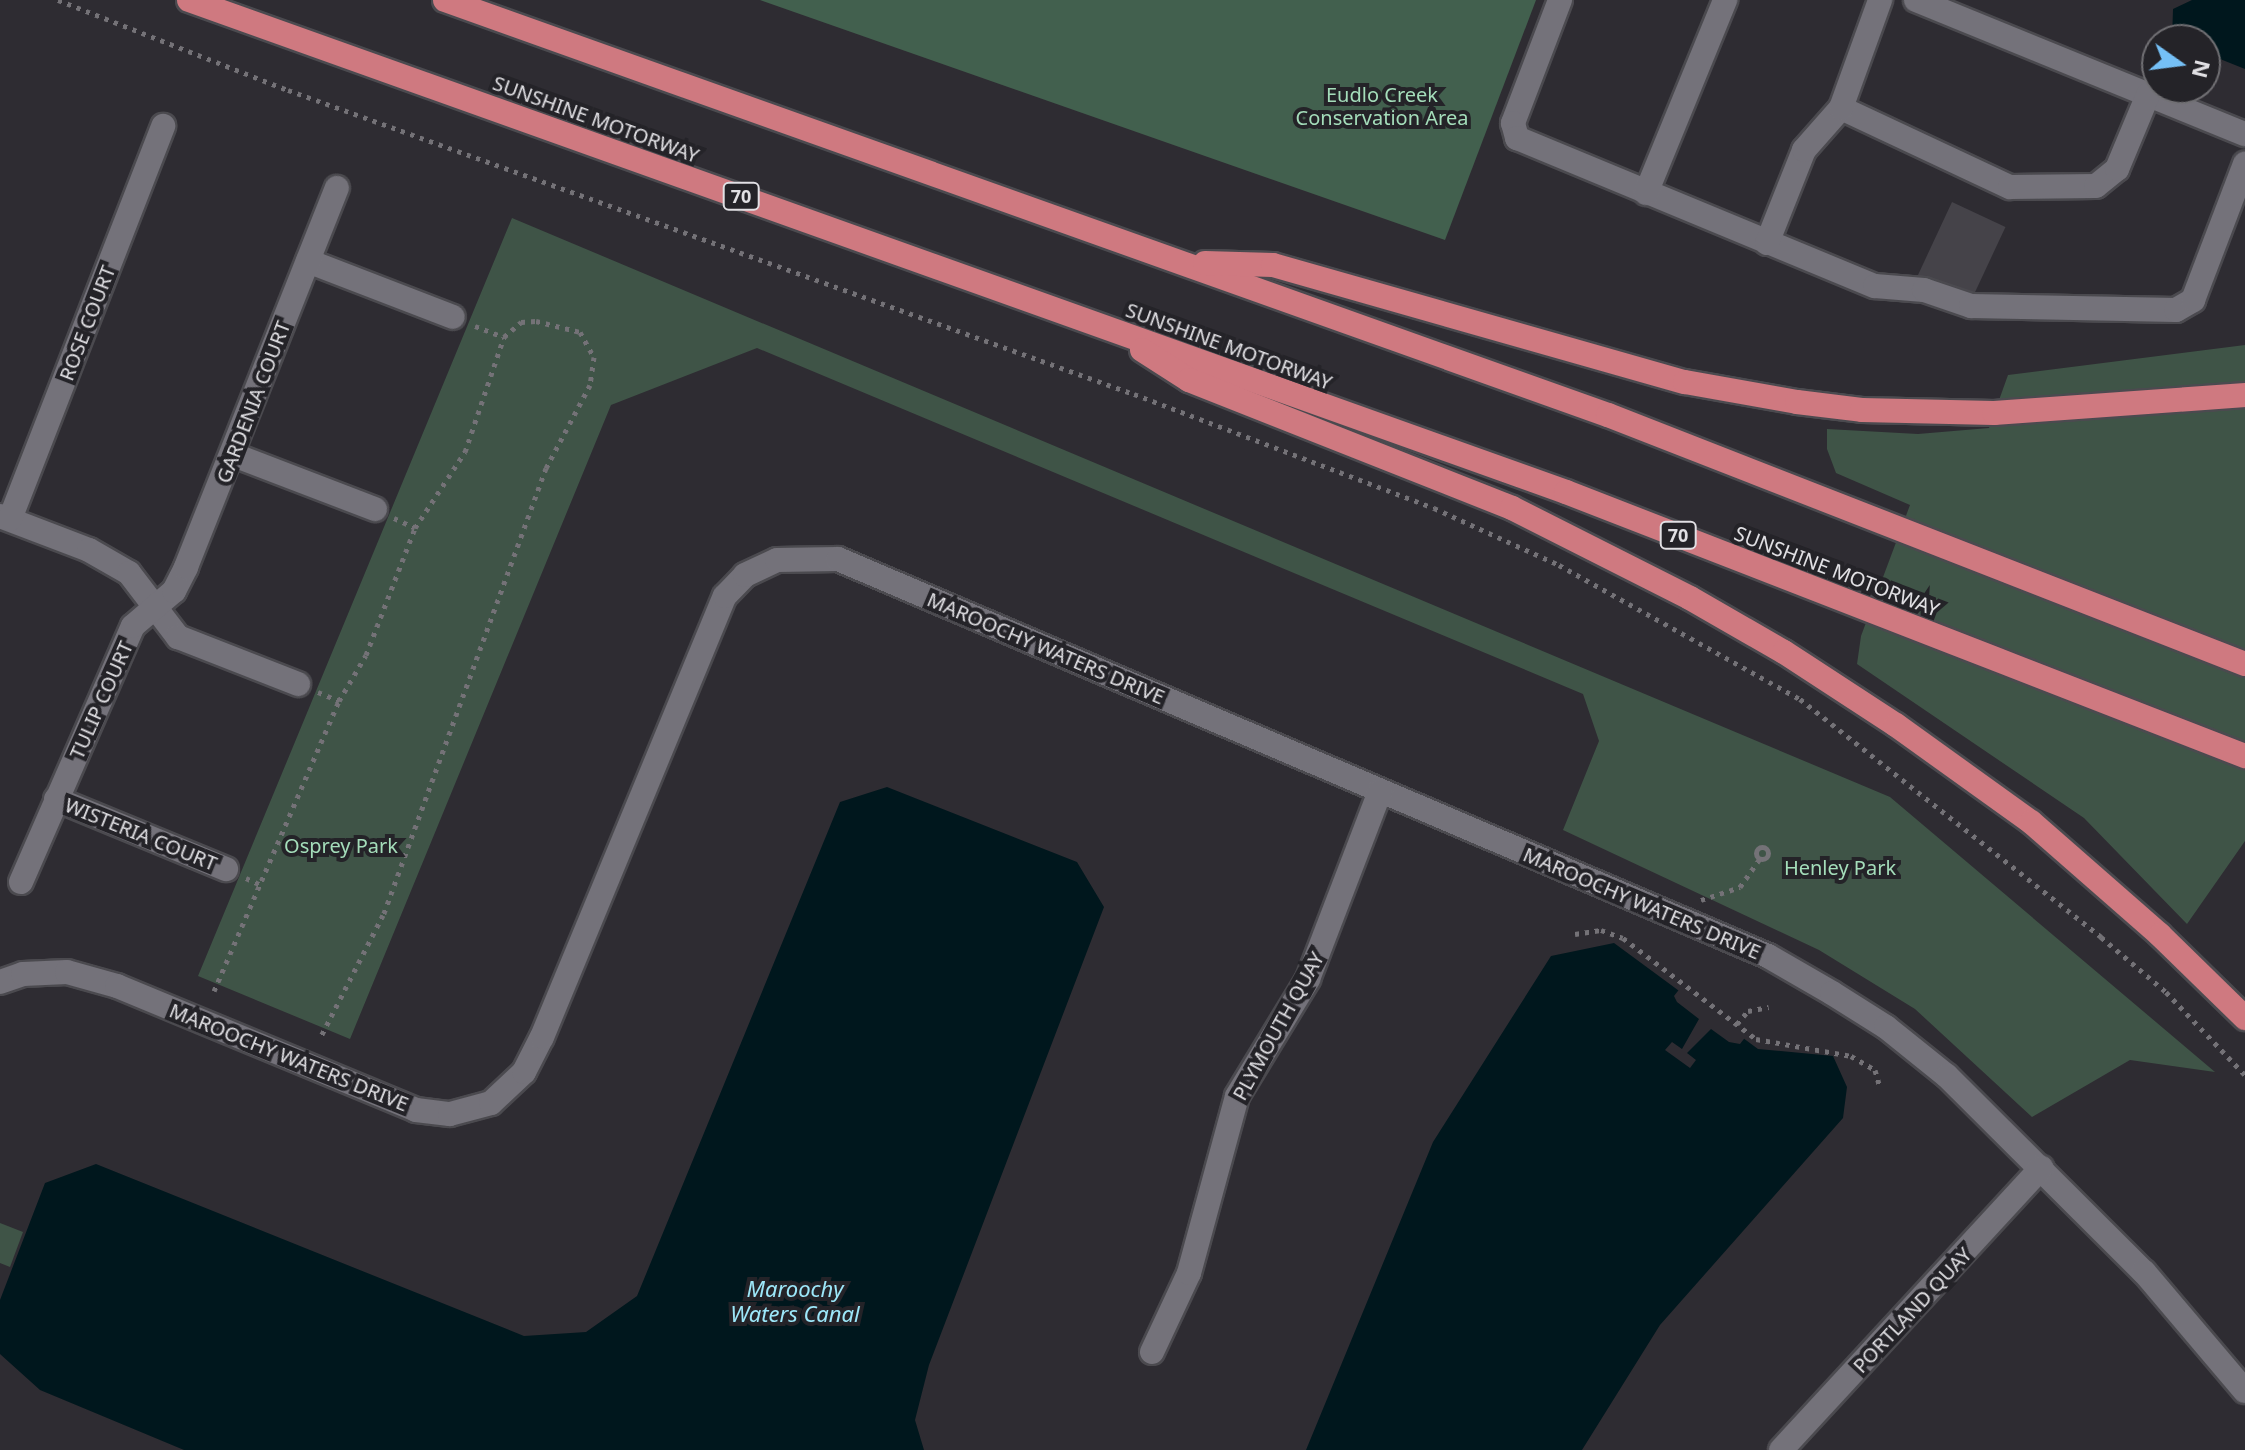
<!DOCTYPE html>
<style>
body{margin:0}
#map{position:relative;width:2245px;height:1450px;overflow:hidden;background:#2e2c32;font-family:"Noto Sans",sans-serif}
div>[style]{position:absolute}
.green>*{inset:0;background:#3f5447}
.forest>*{inset:0;background:#42604e}
.water>*{inset:0;background:#00171d}
.pier>*{inset:0;background:#2e2c32}
.building>*{inset:0;background:#454349;transform-origin:0 0}
.path>*{height:5px;margin-top:-2.5px;transform-origin:0;background:repeating-linear-gradient(90deg,#747277 0 4px,transparent 0 10px)}
.path>.ring{margin:-2.5px;padding:0;box-sizing:content-box;background:none;border:5px solid #747277;border-radius:50%}
.roads{filter:drop-shadow(2px 0 #4b4a4f) drop-shadow(-2px 0 #4b4a4f) drop-shadow(0 2px #4b4a4f) drop-shadow(0 -2px #4b4a4f)}
.minor>*{height:24px;margin:-12px;padding:0 12px;transform-origin:12px;border-radius:12px;background:#74727a}
.highway>*{height:24px;margin:-12px;padding:0 12px;transform-origin:12px;border-radius:12px;background:#cf7980}
span{translate:-50% -50%;white-space:nowrap;text-align:center;line-height:1.15;-webkit-text-stroke:8px #242328;paint-order:stroke}
.shield-label span{padding:2px 6px;background:#242328;border:2px solid;border-radius:6px;-webkit-text-stroke-width:0}
.shield-label{font-size:18px;color:#e1e0e4;font-weight:700}
.park-label{font-size:20px;color:#a4ddba}
.street-label{font-size:20px;color:#e1e0e4}
.water-label{font-size:22px;color:#9de7f9;font-style:italic}
.north{position:absolute;left:2141px;top:24px;width:80px;height:80px;box-sizing:border-box;background:#242328;border:2px solid #706f73;border-radius:50%;rotate:104deg;font-size:22px;font-weight:700;line-height:32px;text-align:center;color:#e1e0e4}
.north::after{content:'';display:block;margin:auto;width:28px;height:36px;background:#75c0f6;clip-path:polygon(50% 0,100% 100%,50% 72%,0 100%)}
</style>
<div id="map">
<div class="green">
<i style="clip-path:polygon(512px 218px,1890px 797px,2215px 1072px,2130px 1060px,2032px 1117px,1915px 1009px,1819px 950px,1563px 830px,1599px 741px,1583px 694px,757px 348px,611px 405px,350px 1039px,198px 976px)"></i>
<i style="clip-path:polygon(2245px 345px,2245px 841px,2187px 924px,2084px 818px,1857px 664px,1861px 636px,1910px 505px,1836px 473px,1827px 449px,1827px 429px,1918px 434px,1989px 428px,2008px 375px)"></i>
<i style="clip-path:polygon(0 1223px,23px 1232px,10px 1267px,0 1263px)"></i>
</div>
<div class="forest">
<i style="clip-path:polygon(760px 0,1536px 0,1445px 240px)"></i>
</div>
<div class="water">
<i style="clip-path:polygon(2192px 0,2245px 0,2245px 69px,2205px 53px,2205px 40px,2172px 40px,2173px 9px)"></i>
<i style="clip-path:polygon(887px 787px,1077px 862px,1104px 907px,929px 1365px,915px 1420px,924px 1450px,184px 1450px,40px 1390px,0 1354px,0 1300px,45px 1183px,96px 1164px,524px 1336px,586px 1332px,637px 1296px,840px 802px)"></i>
<i style="clip-path:polygon(1614px 943px,1758px 1049px,1833px 1056px,1847px 1087px,1843px 1118px,1660px 1325px,1582px 1450px,1306px 1450px,1433px 1142px,1551px 956px)"></i>
</div>
<div class="pier">
<i style="clip-path:polygon(1681px 987px,1747px 1035px,1740px 1044px,1729px 1042px,1711px 1029px,1687px 1053px,1696px 1060px,1690px 1068px,1665px 1050px,1672px 1042px,1682px 1049px,1699px 1019px,1677px 1002px,1674px 996px)"></i>
</div>
<div class="building">
<i style="left:1952px;top:202px;width:59px;height:81px;rotate:25deg"></i>
</div>
<div class="path">
<i style="left:58px;top:0;width:247px;rotate:21.4deg"></i>
<i style="left:288px;top:90px;width:899px;rotate:19.77deg"></i>
<i style="left:1134px;top:394px;width:321px;rotate:20.8deg"></i>
<i style="left:1434px;top:508px;width:137px;rotate:24.5deg"></i>
<i style="left:1559px;top:565px;width:276px;rotate:29.1deg"></i>
<i style="left:1800px;top:699px;width:384px;rotate:38.3deg"></i>
<i style="left:2101px;top:937px;width:85px;rotate:40.2deg"></i>
<i style="left:2166px;top:992px;width:115px;rotate:46.4deg"></i>
<i style="left:475px;top:326px;width:31px;rotate:21deg"></i>
<i style="left:394px;top:518px;width:23px;rotate:25deg"></i>
<i style="left:318px;top:692px;width:23px;rotate:23deg"></i>
<i class="ring" style="left:1756px;top:847px;width:7px;height:7px"></i>
<i style="left:246px;top:878px;width:19px;rotate:25deg"></i>
<i style="left:1701px;top:900px;width:41px;rotate:-18.4deg"></i>
<i style="left:1740px;top:887px;width:35px;rotate:-55deg"></i>
<i style="left:1575px;top:934px;width:26px;rotate:-9deg"></i>
<i style="left:1601px;top:930px;width:23px;rotate:20deg"></i>
<i style="left:1623px;top:938px;width:167px;rotate:37.2deg"></i>
<i style="left:1756px;top:1039px;width:97px;rotate:10.1deg"></i>
<i style="left:1851px;top:1056px;width:28px;rotate:30deg"></i>
<i style="left:1875px;top:1070px;width:18px;rotate:74deg"></i>
<i style="left:214px;top:991px;width:316px;rotate:-66.7deg"></i>
<i style="left:339px;top:701px;width:53px;rotate:-59.6deg"></i>
<i style="left:366px;top:655px;width:136px;rotate:-68.9deg"></i>
<i style="left:415px;top:528px;width:91px;rotate:-56.7deg"></i>
<i style="left:465px;top:452px;width:121px;rotate:-71.3deg"></i>
<i style="left:504px;top:337px;width:23px;rotate:-41deg"></i>
<i style="left:521px;top:322px;width:15px;rotate:-4deg"></i>
<i style="left:536px;top:321px;width:45px;rotate:14deg"></i>
<i style="left:580px;top:332px;width:29px;rotate:61deg"></i>
<i style="left:594px;top:357px;width:28px;rotate:98deg"></i>
<i style="left:590px;top:385px;width:94px;rotate:117.9deg"></i>
<i style="left:546px;top:468px;width:476px;rotate:110deg"></i>
<i style="left:383px;top:915px;width:136px;rotate:117.1deg"></i>
<i style="left:1737px;top:1024px;width:17px;rotate:-50deg"></i>
<i style="left:1748px;top:1011px;width:21px;rotate:-11deg"></i>
</div>
<div class="roads">
<div class="minor">
<i style="left:1560px;top:0;width:132px;rotate:110.9deg"></i>
<i style="left:1513px;top:123px;width:16px;rotate:75deg"></i>
<i style="left:1517px;top:138px;width:387px;rotate:22.5deg"></i>
<i style="left:1875px;top:286px;width:49px;rotate:4.7deg"></i>
<i style="left:1924px;top:290px;width:50px;rotate:18.8deg"></i>
<i style="left:1971px;top:306px;width:205px;rotate:1.1deg"></i>
<i style="left:2176px;top:310px;width:20px;rotate:-30deg"></i>
<i style="left:2193px;top:300px;width:146px;rotate:-69.1deg"></i>
<i style="left:1916px;top:0;width:355px;rotate:22.2deg"></i>
<i style="left:1841px;top:108px;width:187px;rotate:25.1deg"></i>
<i style="left:2010px;top:187px;width:86px;rotate:-0.7deg"></i>
<i style="left:2096px;top:186px;width:27px;rotate:-39deg"></i>
<i style="left:2117px;top:169px;width:80px;rotate:-67.3deg"></i>
<i style="left:1646px;top:193px;width:209px;rotate:-67.7deg"></i>
<i style="left:1767px;top:243px;width:100px;rotate:-68.3deg"></i>
<i style="left:1804px;top:150px;width:56px;rotate:-48.6deg"></i>
<i style="left:1841px;top:108px;width:115px;rotate:-70.1deg"></i>
<i style="left:308px;top:261px;width:155px;rotate:21.1deg"></i>
<i style="left:234px;top:455px;width:151px;rotate:21deg"></i>
<i style="left:0;top:516px;width:95px;rotate:20.9deg"></i>
<i style="left:89px;top:550px;width:46px;rotate:29.9deg"></i>
<i style="left:129px;top:573px;width:81px;rotate:52.6deg"></i>
<i style="left:178px;top:637px;width:129px;rotate:21.4deg"></i>
<i style="left:10px;top:519px;width:422px;rotate:-68.7deg"></i>
<i style="left:56px;top:799px;width:184px;rotate:22.4deg"></i>
<i style="left:21px;top:882px;width:279px;rotate:-66.4deg"></i>
<i style="left:133px;top:626px;width:54px;rotate:-40.5deg"></i>
<i style="left:174px;top:591px;width:27px;rotate:-63deg"></i>
<i style="left:186px;top:567px;width:408px;rotate:-68.3deg"></i>
<i style="left:0;top:982px;width:24px;rotate:-19deg"></i>
<i style="left:23px;top:974px;width:44px;rotate:-2.6deg"></i>
<i style="left:67px;top:972px;width:52px;rotate:15.6deg"></i>
<i style="left:117px;top:986px;width:324px;rotate:22.5deg"></i>
<i style="left:416px;top:1110px;width:34px;rotate:7deg"></i>
<i style="left:450px;top:1114px;width:42px;rotate:-15deg"></i>
<i style="left:491px;top:1103px;width:45px;rotate:-43.2deg"></i>
<i style="left:524px;top:1072px;width:39px;rotate:-63deg"></i>
<i style="left:542px;top:1037px;width:477px;rotate:-67.5deg"></i>
<i style="left:725px;top:596px;width:29px;rotate:-46deg"></i>
<i style="left:745px;top:575px;width:35px;rotate:-25deg"></i>
<i style="left:777px;top:560px;width:61px;rotate:-0.9deg"></i>
<i style="left:838px;top:559px;width:1011px;rotate:23.12deg"></i>
<i style="left:1768px;top:956px;width:74px;rotate:30deg"></i>
<i style="left:1832px;top:993px;width:64px;rotate:32.2deg"></i>
<i style="left:1886px;top:1027px;width:78px;rotate:38.8deg"></i>
<i style="left:1947px;top:1076px;width:278px;rotate:44.9deg"></i>
<i style="left:2144px;top:1272px;width:156px;rotate:49.7deg"></i>
<i style="left:1152px;top:1352px;width:87px;rotate:-64.9deg"></i>
<i style="left:1189px;top:1273px;width:183px;rotate:-74.8deg"></i>
<i style="left:1237px;top:1096px;width:137px;rotate:-58.7deg"></i>
<i style="left:1308px;top:979px;width:201px;rotate:-69deg"></i>
<i style="left:1781px;top:1450px;width:384px;rotate:-47.3deg"></i>
</div>
<div class="highway">
<i style="left:189px;top:0;width:1462px;rotate:19.66deg"></i>
<i style="left:1566px;top:492px;width:729px;rotate:21.25deg"></i>
<i style="left:445px;top:0;width:1235px;rotate:19.64deg"></i>
<i style="left:1608px;top:415px;width:684px;rotate:21.35deg"></i>
<i style="left:1205px;top:263px;width:68px;rotate:1.7deg"></i>
<i style="left:1273px;top:265px;width:428px;rotate:15.9deg"></i>
<i style="left:1685px;top:382px;width:114px;rotate:10.1deg"></i>
<i style="left:1797px;top:402px;width:65px;rotate:7deg"></i>
<i style="left:1862px;top:410px;width:132px;rotate:1.3deg"></i>
<i style="left:1994px;top:413px;width:252px;rotate:-4.1deg"></i>
<i style="left:1142px;top:350px;width:56px;rotate:32.6deg"></i>
<i style="left:1189px;top:380px;width:347px;rotate:21.6deg"></i>
<i style="left:1512px;top:508px;width:199px;rotate:26.8deg"></i>
<i style="left:1690px;top:598px;width:108px;rotate:29.9deg"></i>
<i style="left:1784px;top:652px;width:134px;rotate:33.1deg"></i>
<i style="left:1896px;top:725px;width:166px;rotate:35.7deg"></i>
<i style="left:2031px;top:822px;width:171px;rotate:41.2deg"></i>
<i style="left:2160px;top:935px;width:119px;rotate:44.3deg"></i>
</div>
</div>
<div class="shield-label">
<span style="left:741px;top:196px">70</span>
<span style="left:1678px;top:535px">70</span>
</div>
<div class="park-label">
<span style="left:1382px;top:106px">Eudlo Creek<br>Conservation Area</span>
<span style="left:341px;top:845px">Osprey Park</span>
<span style="left:1840px;top:867px">Henley Park</span>
</div>
<div class="street-label">
<span style="left:596px;top:119px;rotate:20deg">SUNSHINE MOTORWAY</span>
<span style="left:87px;top:323px;rotate:-69deg">ROSE COURT</span>
<span style="left:1229px;top:346px;rotate:20deg">SUNSHINE MOTORWAY</span>
<span style="left:253px;top:402px;rotate:-69deg">GARDENIA COURT</span>
<span style="left:1837px;top:571px;rotate:21deg">SUNSHINE MOTORWAY</span>
<span style="left:1046px;top:648px;rotate:23deg">MAROOCHY WATERS DRIVE</span>
<span style="left:101px;top:700px;rotate:-66deg">TULIP COURT</span>
<span style="left:141px;top:834px;rotate:22deg">WISTERIA COURT</span>
<span style="left:1642px;top:903px;rotate:23deg">MAROOCHY WATERS DRIVE</span>
<span style="left:1278px;top:1026px;rotate:-61deg">PLYMOUTH QUAY</span>
<span style="left:289px;top:1057px;rotate:22deg">MAROOCHY WATERS DRIVE</span>
<span style="left:1912px;top:1310px;rotate:-47deg">PORTLAND QUAY</span>
</div>
<div class="water-label">
<span style="left:795px;top:1301px">Maroochy<br>Waters Canal</span>
</div>
<div class="north">N</div>
</div>
